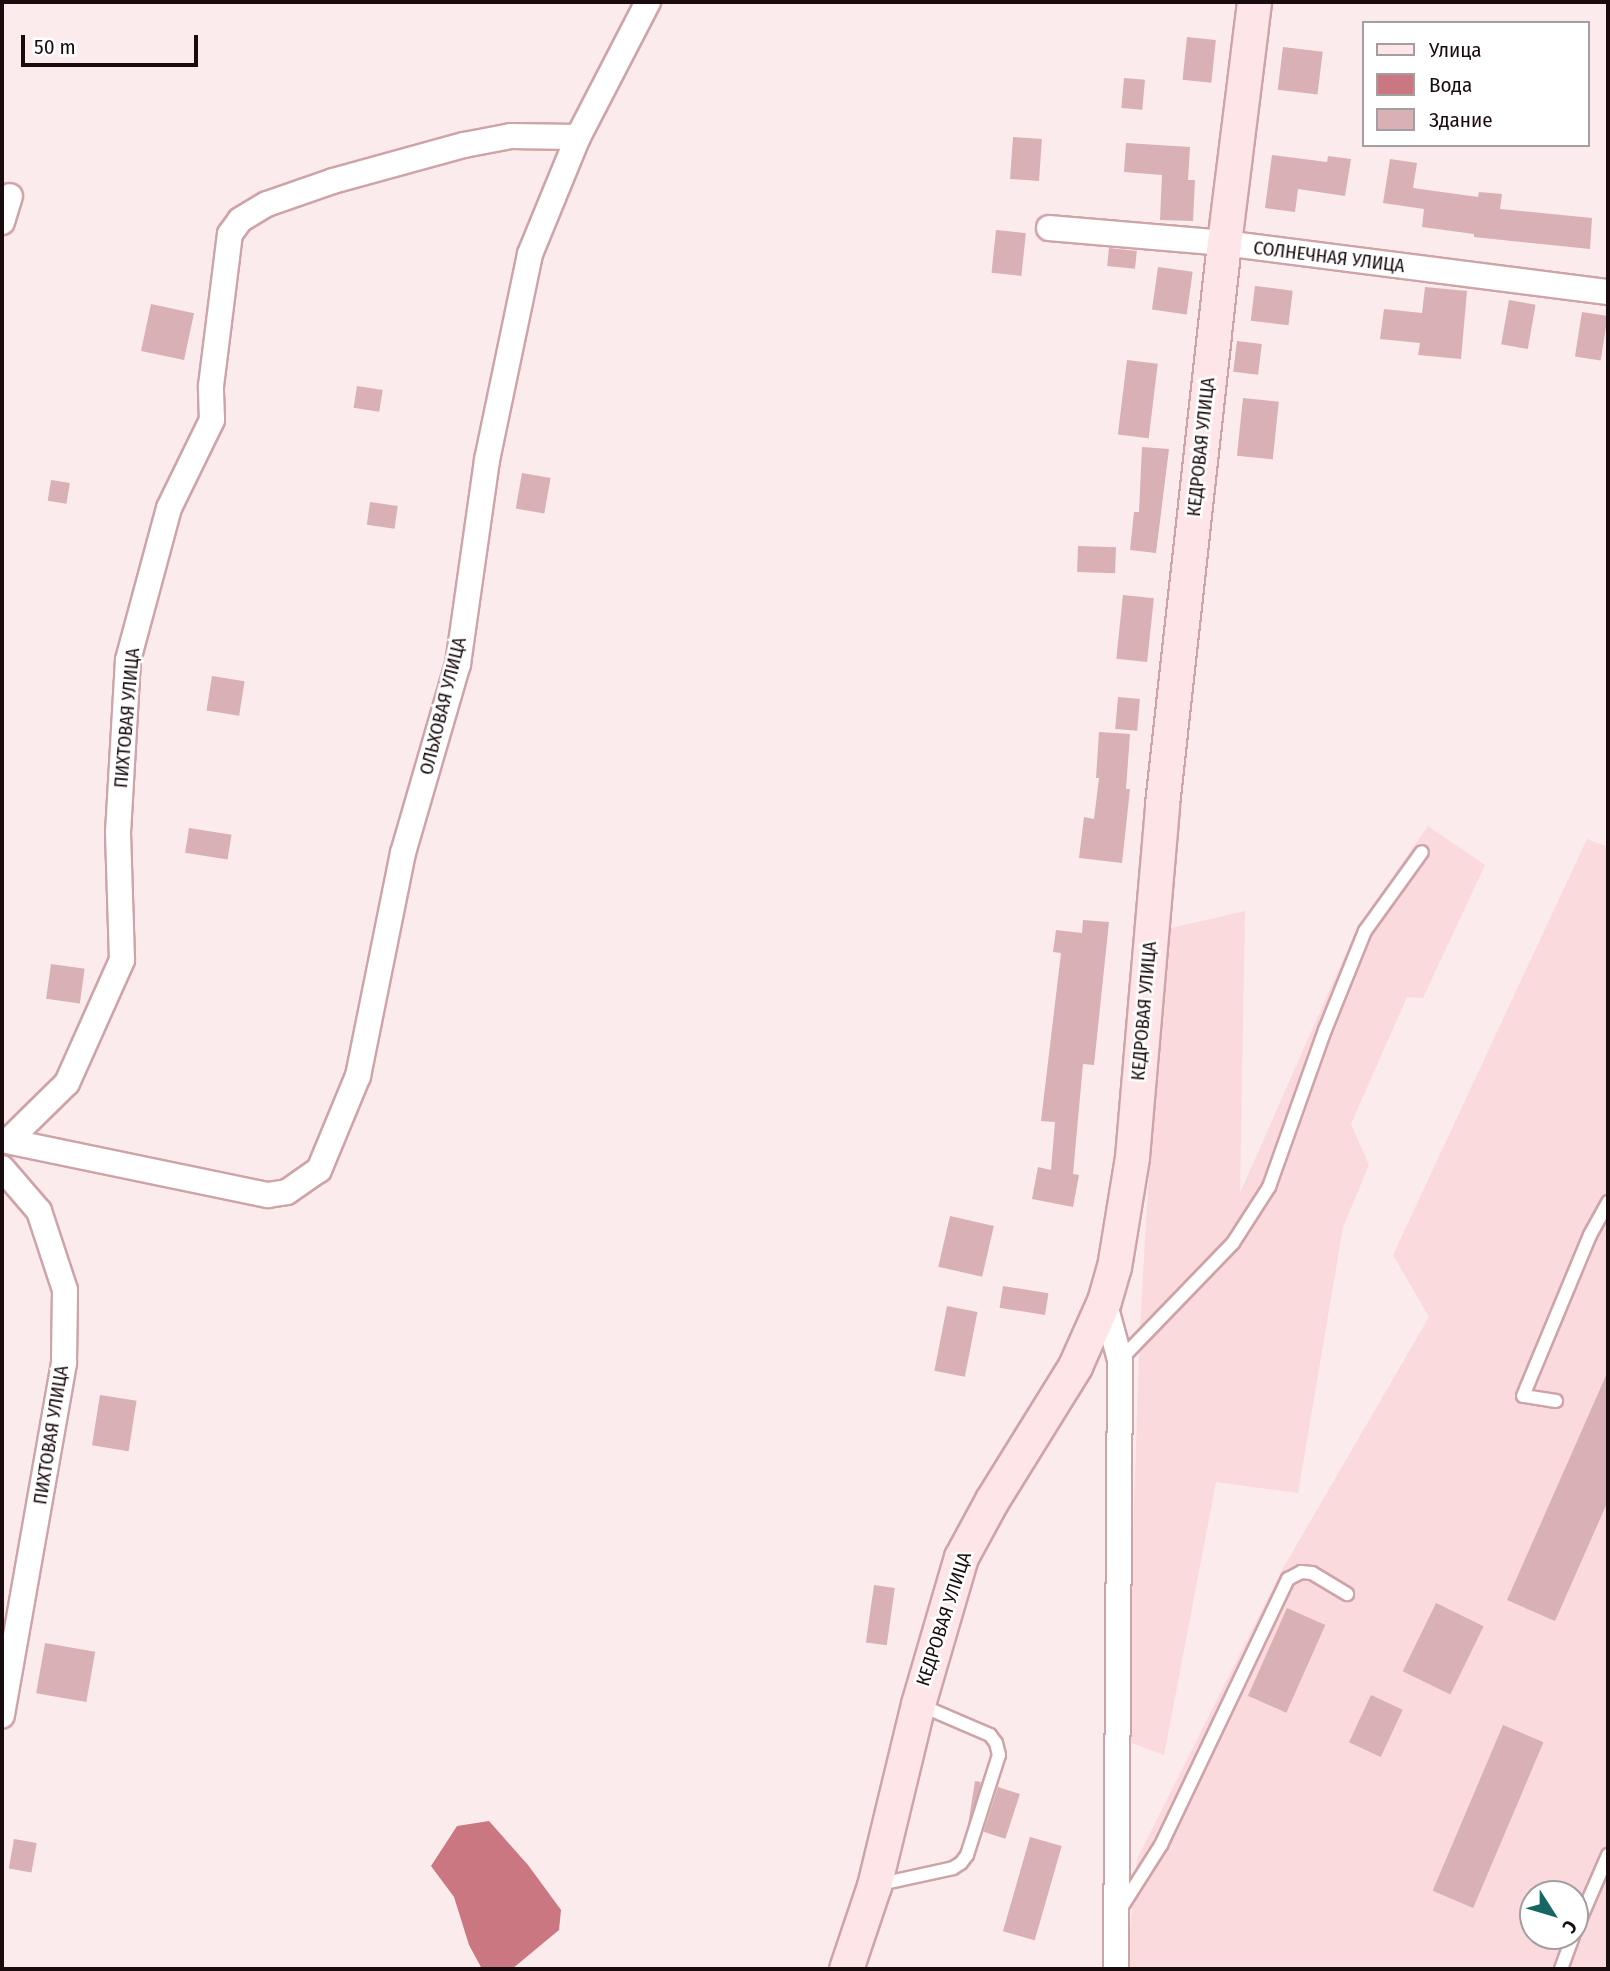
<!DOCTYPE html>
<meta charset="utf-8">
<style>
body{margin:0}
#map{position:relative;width:1610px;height:1971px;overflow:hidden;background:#fcebec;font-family:"Fira Sans Condensed",sans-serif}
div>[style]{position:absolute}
.built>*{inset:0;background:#fadadd}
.water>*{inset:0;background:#ca7782}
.building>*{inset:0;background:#d9b0b3;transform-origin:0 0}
.roads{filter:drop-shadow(2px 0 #cea4a8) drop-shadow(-2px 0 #cea4a8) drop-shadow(0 2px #cea4a8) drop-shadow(0 -2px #cea4a8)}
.lane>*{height:12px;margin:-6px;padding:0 6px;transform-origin:6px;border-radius:6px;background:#fff}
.street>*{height:24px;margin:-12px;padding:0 12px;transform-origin:12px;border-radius:12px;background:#fff}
.secondary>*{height:33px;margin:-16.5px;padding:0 16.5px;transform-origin:16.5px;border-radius:16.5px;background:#fee5e8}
span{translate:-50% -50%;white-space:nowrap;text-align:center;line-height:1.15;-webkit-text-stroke:5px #fff;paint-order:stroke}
.street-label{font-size:19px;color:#1a0c0e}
.frame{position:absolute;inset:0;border:4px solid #1a0c0e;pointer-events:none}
.legend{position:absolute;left:1362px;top:21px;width:228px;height:126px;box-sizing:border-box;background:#fff;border:2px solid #a39e9f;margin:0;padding:9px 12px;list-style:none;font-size:21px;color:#1a0c0e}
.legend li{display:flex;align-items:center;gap:14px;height:35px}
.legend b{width:35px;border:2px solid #a39e9f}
.north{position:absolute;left:1519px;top:1880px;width:70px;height:70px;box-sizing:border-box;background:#fff;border:2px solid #a39e9f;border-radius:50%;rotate:127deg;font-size:19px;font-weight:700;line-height:28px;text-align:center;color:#1a0c0e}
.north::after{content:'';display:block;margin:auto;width:24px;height:32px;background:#186663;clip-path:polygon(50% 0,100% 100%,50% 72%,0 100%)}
.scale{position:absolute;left:21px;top:35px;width:177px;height:32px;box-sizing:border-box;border:4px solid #1a0c0e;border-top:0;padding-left:9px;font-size:21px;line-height:24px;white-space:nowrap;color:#1a0c0e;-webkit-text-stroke:5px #fff;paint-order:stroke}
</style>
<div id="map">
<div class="built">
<i style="clip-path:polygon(1428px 826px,1485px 865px,1423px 998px,1407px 997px,1351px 1124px,1369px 1165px,1343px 1227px,1298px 1493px,1216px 1482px,1164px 1755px,1126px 1741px,1140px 1327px,1163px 930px,1245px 911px,1240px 1193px,1357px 928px)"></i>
<i style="clip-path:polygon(evenodd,1587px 839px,1608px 847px,1608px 1969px,1126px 1969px,1137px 1859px,1282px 1570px,1429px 1317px,1393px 1255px,1587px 839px,1533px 1894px,1575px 1894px,1575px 1936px,1533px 1936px,1533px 1894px)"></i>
</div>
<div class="water">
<i style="clip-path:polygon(489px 1821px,528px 1865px,561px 1910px,559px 1930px,512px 1969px,482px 1969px,469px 1945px,454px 1897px,431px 1866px,457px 1826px)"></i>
</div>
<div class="building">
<i style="left:1187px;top:37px;width:29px;height:43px;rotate:6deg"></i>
<i style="left:1283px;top:47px;width:40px;height:43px;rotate:7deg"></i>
<i style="left:1124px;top:78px;width:21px;height:30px;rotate:5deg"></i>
<i style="left:1013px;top:137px;width:29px;height:42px;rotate:4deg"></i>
<i style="clip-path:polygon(1126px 143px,1190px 147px,1188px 180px,1195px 180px,1193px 221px,1160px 220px,1162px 175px,1124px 172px)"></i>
<i style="clip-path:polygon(1272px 155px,1327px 162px,1328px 156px,1351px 159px,1345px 196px,1298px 189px,1295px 212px,1265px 208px)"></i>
<i style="clip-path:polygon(1390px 159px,1417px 163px,1413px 188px,1478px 197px,1479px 192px,1502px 194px,1500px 209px,1592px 218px,1590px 249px,1474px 237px,1474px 234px,1422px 227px,1424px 209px,1383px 203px)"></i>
<i style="left:996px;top:230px;width:30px;height:43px;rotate:6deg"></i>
<i style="left:1109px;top:248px;width:28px;height:18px;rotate:6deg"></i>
<i style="left:1158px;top:267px;width:35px;height:43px;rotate:8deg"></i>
<i style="left:1255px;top:286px;width:38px;height:35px;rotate:7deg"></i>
<i style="clip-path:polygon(1425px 287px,1467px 291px,1461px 359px,1418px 355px,1420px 343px,1380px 339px,1384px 309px,1422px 313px)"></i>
<i style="left:1509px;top:300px;width:27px;height:45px;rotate:10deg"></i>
<i style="left:151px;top:304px;width:44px;height:48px;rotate:12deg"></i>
<i style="left:1582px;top:312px;width:26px;height:45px;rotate:9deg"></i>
<i style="left:1237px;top:341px;width:25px;height:31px;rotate:7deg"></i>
<i style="left:1127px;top:360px;width:31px;height:75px;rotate:7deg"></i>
<i style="left:357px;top:386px;width:26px;height:22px;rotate:9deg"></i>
<i style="left:1243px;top:398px;width:36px;height:58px;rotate:6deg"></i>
<i style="clip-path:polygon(1142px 447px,1169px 449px,1156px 553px,1130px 550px,1134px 512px,1139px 512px)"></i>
<i style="left:522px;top:473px;width:29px;height:36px;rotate:10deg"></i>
<i style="left:51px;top:480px;width:19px;height:21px;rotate:9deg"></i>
<i style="left:370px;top:502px;width:28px;height:23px;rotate:8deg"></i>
<i style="left:1078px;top:546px;width:38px;height:26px;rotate:2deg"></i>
<i style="left:1123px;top:595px;width:31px;height:64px;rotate:6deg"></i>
<i style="left:212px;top:676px;width:33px;height:35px;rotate:9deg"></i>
<i style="left:1118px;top:697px;width:22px;height:32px;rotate:5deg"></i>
<i style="clip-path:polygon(1099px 732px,1130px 734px,1126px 789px,1130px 789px,1122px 863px,1079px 858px,1084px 817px,1094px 819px,1099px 778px,1096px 778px)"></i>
<i style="left:189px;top:828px;width:43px;height:25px;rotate:9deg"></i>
<i style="clip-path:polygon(1083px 920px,1109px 922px,1094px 1065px,1083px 1064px,1073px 1174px,1079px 1175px,1073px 1207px,1032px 1199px,1038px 1167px,1051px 1170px,1055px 1122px,1041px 1121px,1061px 953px,1053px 952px,1056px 930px,1082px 933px)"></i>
<i style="left:51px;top:964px;width:34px;height:35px;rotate:8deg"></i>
<i style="left:950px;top:1216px;width:45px;height:52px;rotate:13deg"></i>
<i style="left:1003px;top:1286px;width:46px;height:22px;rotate:9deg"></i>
<i style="left:947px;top:1306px;width:31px;height:66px;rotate:11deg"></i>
<i style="clip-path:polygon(1608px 1371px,1608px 1501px,1555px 1621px,1507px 1600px)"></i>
<i style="left:100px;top:1395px;width:37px;height:51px;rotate:9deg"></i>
<i style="left:874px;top:1585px;width:21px;height:58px;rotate:8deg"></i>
<i style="left:1436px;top:1603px;width:53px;height:76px;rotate:26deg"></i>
<i style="left:1287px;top:1608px;width:42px;height:96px;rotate:24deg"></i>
<i style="left:45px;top:1643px;width:51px;height:51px;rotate:10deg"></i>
<i style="left:1371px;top:1695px;width:35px;height:52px;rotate:25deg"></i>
<i style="left:1503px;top:1725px;width:44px;height:180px;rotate:23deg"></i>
<i style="left:975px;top:1781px;width:6px;height:46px;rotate:9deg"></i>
<i style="left:998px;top:1787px;width:23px;height:47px;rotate:18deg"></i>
<i style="left:1030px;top:1837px;width:33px;height:98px;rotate:16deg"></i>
<i style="left:14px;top:1839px;width:23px;height:30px;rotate:10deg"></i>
</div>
<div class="roads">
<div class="lane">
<i style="left:1120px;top:1360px;width:163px;rotate:-46deg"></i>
<i style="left:1233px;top:1243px;width:67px;rotate:-57.3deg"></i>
<i style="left:1269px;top:1187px;width:167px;rotate:-70.4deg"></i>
<i style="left:1325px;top:1030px;width:107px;rotate:-68deg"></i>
<i style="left:1365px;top:931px;width:97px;rotate:-54.2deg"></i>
<i style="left:1556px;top:1401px;width:33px;rotate:-171deg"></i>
<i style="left:1523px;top:1396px;width:174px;rotate:-67.4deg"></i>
<i style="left:1590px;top:1235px;width:38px;rotate:-61deg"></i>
<i style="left:876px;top:1885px;width:79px;rotate:-12.4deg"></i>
<i style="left:953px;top:1868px;width:9px;rotate:-32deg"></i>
<i style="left:961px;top:1863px;width:10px;rotate:-53deg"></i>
<i style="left:967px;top:1855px;width:105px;rotate:-72.3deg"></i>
<i style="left:999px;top:1755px;width:12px;rotate:-104deg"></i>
<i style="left:996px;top:1743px;width:10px;rotate:-127deg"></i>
<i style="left:990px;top:1735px;width:78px;rotate:-156.7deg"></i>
<i style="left:1121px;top:1908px;width:75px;rotate:-57.6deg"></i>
<i style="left:1161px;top:1845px;width:295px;rotate:-64.5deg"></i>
<i style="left:1288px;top:1579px;width:15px;rotate:-28deg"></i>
<i style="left:1301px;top:1572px;width:11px;rotate:5deg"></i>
<i style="left:1312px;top:1573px;width:41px;rotate:31deg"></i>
<i style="left:1575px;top:1931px;width:83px;rotate:-66.5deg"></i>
<i style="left:1561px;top:1969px;width:35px;rotate:-70deg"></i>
</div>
<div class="street">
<i style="left:2px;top:222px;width:27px;rotate:-73deg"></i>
<i style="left:1049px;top:228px;width:176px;rotate:4.9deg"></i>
<i style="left:1224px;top:243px;width:387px;rotate:7.3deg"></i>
<i style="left:2px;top:1140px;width:272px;rotate:11.7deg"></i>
<i style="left:268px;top:1195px;width:19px;rotate:-9deg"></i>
<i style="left:287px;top:1192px;width:39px;rotate:-35deg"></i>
<i style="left:319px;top:1170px;width:102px;rotate:-67.5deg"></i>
<i style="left:358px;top:1076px;width:227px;rotate:-78.6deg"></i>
<i style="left:403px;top:853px;width:197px;rotate:-73.8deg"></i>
<i style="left:458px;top:664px;width:206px;rotate:-81.9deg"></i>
<i style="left:487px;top:460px;width:210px;rotate:-78.2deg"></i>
<i style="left:530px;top:254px;width:126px;rotate:-67.7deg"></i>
<i style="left:578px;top:137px;width:152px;rotate:-62.6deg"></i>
<i style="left:9px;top:1140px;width:81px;rotate:-44.5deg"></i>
<i style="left:67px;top:1083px;width:135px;rotate:-65.9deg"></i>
<i style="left:122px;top:960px;width:127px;rotate:-91.8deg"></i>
<i style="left:118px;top:833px;width:173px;rotate:-86.7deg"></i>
<i style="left:128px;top:660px;width:157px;rotate:-74.9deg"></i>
<i style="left:169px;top:508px;width:98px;rotate:-64deg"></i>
<i style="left:212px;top:420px;width:34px;rotate:-92deg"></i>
<i style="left:211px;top:386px;width:153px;rotate:-82.9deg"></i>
<i style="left:230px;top:234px;width:17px;rotate:-54deg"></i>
<i style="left:240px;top:220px;width:31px;rotate:-31deg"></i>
<i style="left:267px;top:204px;width:70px;rotate:-19.2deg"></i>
<i style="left:333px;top:181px;width:136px;rotate:-15.4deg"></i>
<i style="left:464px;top:145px;width:48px;rotate:-10.8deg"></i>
<i style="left:511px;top:136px;width:67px;rotate:0.9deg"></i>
<i style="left:2px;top:1168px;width:57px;rotate:49.3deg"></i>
<i style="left:39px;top:1211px;width:83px;rotate:71.8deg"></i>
<i style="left:65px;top:1290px;width:73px;rotate:90.8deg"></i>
<i style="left:64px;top:1363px;width:358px;rotate:100deg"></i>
<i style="left:1104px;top:1301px;width:61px;rotate:74.8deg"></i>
<i style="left:1120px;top:1360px;width:609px;rotate:90.38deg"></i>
</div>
<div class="secondary">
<i style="left:846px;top:1969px;width:88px;rotate:-71.4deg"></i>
<i style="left:874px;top:1886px;width:187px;rotate:-76.4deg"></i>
<i style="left:918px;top:1704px;width:153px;rotate:-73.7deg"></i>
<i style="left:961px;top:1557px;width:65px;rotate:-61.5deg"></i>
<i style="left:992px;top:1500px;width:158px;rotate:-58.2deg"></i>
<i style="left:1075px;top:1366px;width:71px;rotate:-66deg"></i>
<i style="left:1104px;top:1301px;width:35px;rotate:-74deg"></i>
<i style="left:1114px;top:1267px;width:111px;rotate:-80.7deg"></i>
<i style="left:1132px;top:1157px;width:354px;rotate:-85.1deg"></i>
<i style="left:1162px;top:804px;width:564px;rotate:-83.69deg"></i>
<i style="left:1224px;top:243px;width:243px;rotate:-82.9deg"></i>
</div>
</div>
<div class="street-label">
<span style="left:1329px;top:257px;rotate:7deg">СОЛНЕЧНАЯ УЛИЦА</span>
<span style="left:1201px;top:447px;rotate:-84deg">КЕДРОВАЯ УЛИЦА</span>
<span style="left:443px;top:706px;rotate:-76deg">ОЛЬХОВАЯ УЛИЦА</span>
<span style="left:127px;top:718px;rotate:-85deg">ПИХТОВАЯ УЛИЦА</span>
<span style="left:1144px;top:1011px;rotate:-85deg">КЕДРОВАЯ УЛИЦА</span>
<span style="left:51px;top:1435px;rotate:-81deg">ПИХТОВАЯ УЛИЦА</span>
<span style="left:944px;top:1619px;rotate:-72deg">КЕДРОВАЯ УЛИЦА</span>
</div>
<div class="frame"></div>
<ul class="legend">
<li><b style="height:9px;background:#fee5e8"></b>Улица</li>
<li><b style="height:19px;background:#ca7782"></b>Вода</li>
<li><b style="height:19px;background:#d9b0b3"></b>Здание</li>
</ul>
<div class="north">С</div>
<div class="scale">50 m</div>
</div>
